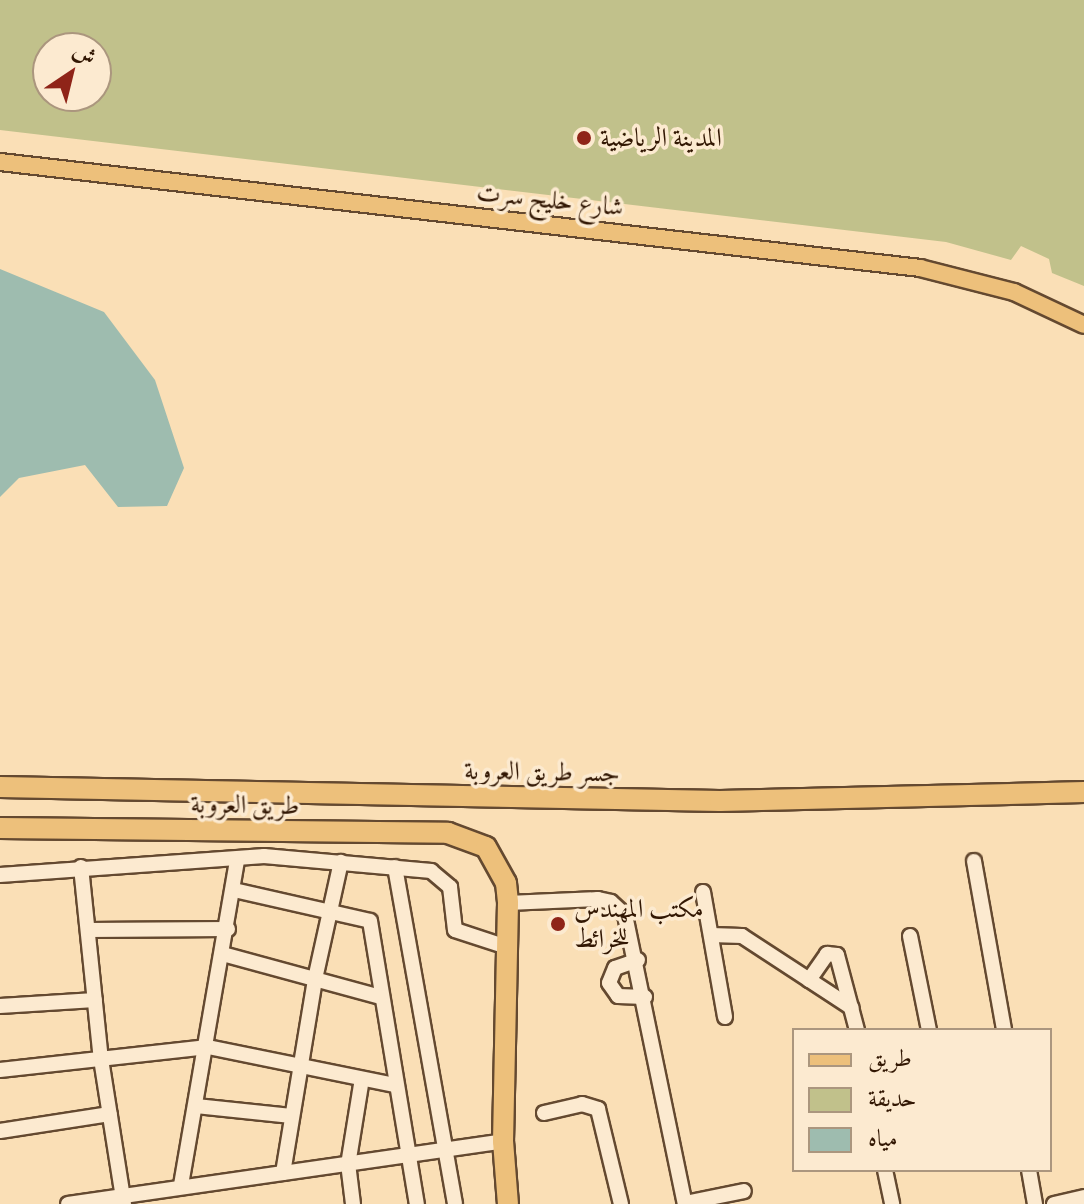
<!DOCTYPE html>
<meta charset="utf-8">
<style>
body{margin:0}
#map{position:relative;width:1084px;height:1204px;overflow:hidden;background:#fadfb6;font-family:"IM FELL French Canon",Amiri,serif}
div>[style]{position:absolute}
.green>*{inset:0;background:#c1c18b}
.water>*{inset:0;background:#9ebcaf}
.roads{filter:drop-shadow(2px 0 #644930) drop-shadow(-2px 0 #644930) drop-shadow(0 2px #644930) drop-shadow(0 -2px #644930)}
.minor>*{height:14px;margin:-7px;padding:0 7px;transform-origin:7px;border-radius:7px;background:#fcead0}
.major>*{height:16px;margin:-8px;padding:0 8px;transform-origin:8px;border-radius:8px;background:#edc07b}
.highway>*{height:20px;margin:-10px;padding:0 10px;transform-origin:10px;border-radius:10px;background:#edc07b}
.dots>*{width:22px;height:22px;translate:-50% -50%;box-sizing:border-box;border:4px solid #fcead0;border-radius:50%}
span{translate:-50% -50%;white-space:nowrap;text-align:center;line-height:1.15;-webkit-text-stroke:7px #fcead0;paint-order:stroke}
.poi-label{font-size:26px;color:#321703}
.left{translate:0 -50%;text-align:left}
.street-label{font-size:26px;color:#321703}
.legend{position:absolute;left:792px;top:1028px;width:260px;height:144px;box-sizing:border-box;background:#fcead0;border:2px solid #ab967e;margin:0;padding:10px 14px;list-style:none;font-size:24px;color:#321703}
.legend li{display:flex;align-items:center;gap:16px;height:40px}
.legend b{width:40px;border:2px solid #ab967e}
.north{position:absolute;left:32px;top:32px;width:80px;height:80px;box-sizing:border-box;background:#fcead0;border:2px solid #ab967e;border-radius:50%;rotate:35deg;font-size:22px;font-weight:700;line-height:32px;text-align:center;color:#321703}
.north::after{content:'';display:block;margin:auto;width:28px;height:36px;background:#8f2418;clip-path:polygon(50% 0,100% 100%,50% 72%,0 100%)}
</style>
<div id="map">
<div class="green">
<i style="clip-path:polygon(evenodd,0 0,1084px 0,1084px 286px,1052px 273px,1049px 259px,1021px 246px,1011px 260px,946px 242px,0 130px,0 0,48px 48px,96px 48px,96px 96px,48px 96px,48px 48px)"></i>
</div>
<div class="water">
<i style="clip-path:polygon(0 269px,104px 312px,155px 380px,184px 468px,167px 506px,118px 507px,85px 465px,19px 478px,0 497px)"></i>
</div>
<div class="roads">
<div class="minor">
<i style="left:974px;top:861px;width:172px;rotate:79.9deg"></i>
<i style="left:81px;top:867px;width:193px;rotate:84.1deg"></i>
<i style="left:101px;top:1059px;width:147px;rotate:81deg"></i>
<i style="left:395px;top:867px;width:342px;rotate:79.9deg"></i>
<i style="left:0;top:875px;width:265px;rotate:-4.1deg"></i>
<i style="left:264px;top:856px;width:168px;rotate:5.1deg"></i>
<i style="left:431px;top:871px;width:25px;rotate:40deg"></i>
<i style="left:450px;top:887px;width:43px;rotate:83.4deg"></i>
<i style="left:455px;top:930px;width:55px;rotate:18.1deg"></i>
<i style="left:234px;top:890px;width:139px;rotate:12.8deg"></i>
<i style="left:370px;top:921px;width:287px;rotate:80.6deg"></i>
<i style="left:703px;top:892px;width:127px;rotate:80deg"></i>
<i style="left:508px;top:903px;width:90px;rotate:-2.5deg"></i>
<i style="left:598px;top:899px;width:13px;rotate:13deg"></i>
<i style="left:611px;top:902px;width:19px;rotate:43deg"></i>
<i style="left:625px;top:915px;width:295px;rotate:78.3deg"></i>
<i style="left:88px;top:930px;width:140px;rotate:-0.4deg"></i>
<i style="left:711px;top:935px;width:31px;rotate:2deg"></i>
<i style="left:742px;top:936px;width:131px;rotate:33.2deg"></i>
<i style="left:910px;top:936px;width:96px;rotate:78.6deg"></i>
<i style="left:223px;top:954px;width:163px;rotate:15.3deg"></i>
<i style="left:638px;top:960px;width:24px;rotate:161deg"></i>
<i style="left:615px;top:968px;width:16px;rotate:112deg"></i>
<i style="left:609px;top:983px;width:16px;rotate:55deg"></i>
<i style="left:618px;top:996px;width:27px;rotate:2deg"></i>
<i style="left:809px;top:980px;width:32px;rotate:-55deg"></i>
<i style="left:827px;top:954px;width:10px;rotate:6deg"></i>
<i style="left:837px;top:955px;width:78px;rotate:75.1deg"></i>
<i style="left:0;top:1006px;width:95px;rotate:-3.6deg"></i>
<i style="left:0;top:1070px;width:209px;rotate:-6.3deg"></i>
<i style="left:208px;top:1047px;width:191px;rotate:11.5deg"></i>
<i style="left:196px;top:1106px;width:96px;rotate:6deg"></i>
<i style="left:544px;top:1113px;width:39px;rotate:-13deg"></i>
<i style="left:582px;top:1104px;width:17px;rotate:17deg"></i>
<i style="left:598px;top:1109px;width:98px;rotate:76.4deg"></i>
<i style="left:0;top:1131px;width:111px;rotate:-8.8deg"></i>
<i style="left:885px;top:1170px;width:35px;rotate:78deg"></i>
<i style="left:1029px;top:1170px;width:35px;rotate:80deg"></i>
<i style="left:283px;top:1173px;width:197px;rotate:-80.6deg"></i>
<i style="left:315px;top:979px;width:120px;rotate:-77.5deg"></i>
<i style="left:181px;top:1185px;width:330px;rotate:-80.2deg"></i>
<i style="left:685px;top:1203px;width:60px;rotate:-11.5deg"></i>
<i style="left:68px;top:1204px;width:440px;rotate:-8.2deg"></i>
<i style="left:353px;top:1204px;width:39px;rotate:-97deg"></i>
<i style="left:348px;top:1165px;width:87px;rotate:-80.8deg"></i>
<i style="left:1054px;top:1204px;width:31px;rotate:-13deg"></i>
</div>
<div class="major">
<i style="left:0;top:162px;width:926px;rotate:6.57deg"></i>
<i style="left:920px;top:268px;width:97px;rotate:14.3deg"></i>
<i style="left:1014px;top:292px;width:77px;rotate:25.2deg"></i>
</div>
<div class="highway">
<i style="left:0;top:787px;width:720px;rotate:1.11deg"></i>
<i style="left:720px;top:801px;width:364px;rotate:-1.4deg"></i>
<i style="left:0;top:828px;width:448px;rotate:0.6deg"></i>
<i style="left:448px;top:833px;width:40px;rotate:20.2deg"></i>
<i style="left:486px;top:847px;width:41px;rotate:60.9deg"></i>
<i style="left:506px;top:883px;width:20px;rotate:84deg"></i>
<i style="left:508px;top:903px;width:238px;rotate:91.2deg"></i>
<i style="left:503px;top:1141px;width:63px;rotate:85.5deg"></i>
</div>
</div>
<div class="dots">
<i style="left:584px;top:138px;background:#8f2418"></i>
<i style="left:558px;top:924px;background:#8f2418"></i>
</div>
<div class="poi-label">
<span class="left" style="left:600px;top:138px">المدينة الرياضية</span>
<span class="left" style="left:574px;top:924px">مكتب المهندس<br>للخرائط</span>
</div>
<div class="street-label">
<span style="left:550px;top:200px;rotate:6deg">شارع خليج سرت</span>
<span style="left:542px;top:772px;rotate:1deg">جسر طريق العروبة</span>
<span style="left:245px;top:805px;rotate:1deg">طريق العروبة</span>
</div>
<ul class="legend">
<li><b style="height:10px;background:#edc07b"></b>طريق</li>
<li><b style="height:22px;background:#c1c18b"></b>حديقة</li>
<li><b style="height:22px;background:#9ebcaf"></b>مياه</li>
</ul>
<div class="north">ش</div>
</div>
